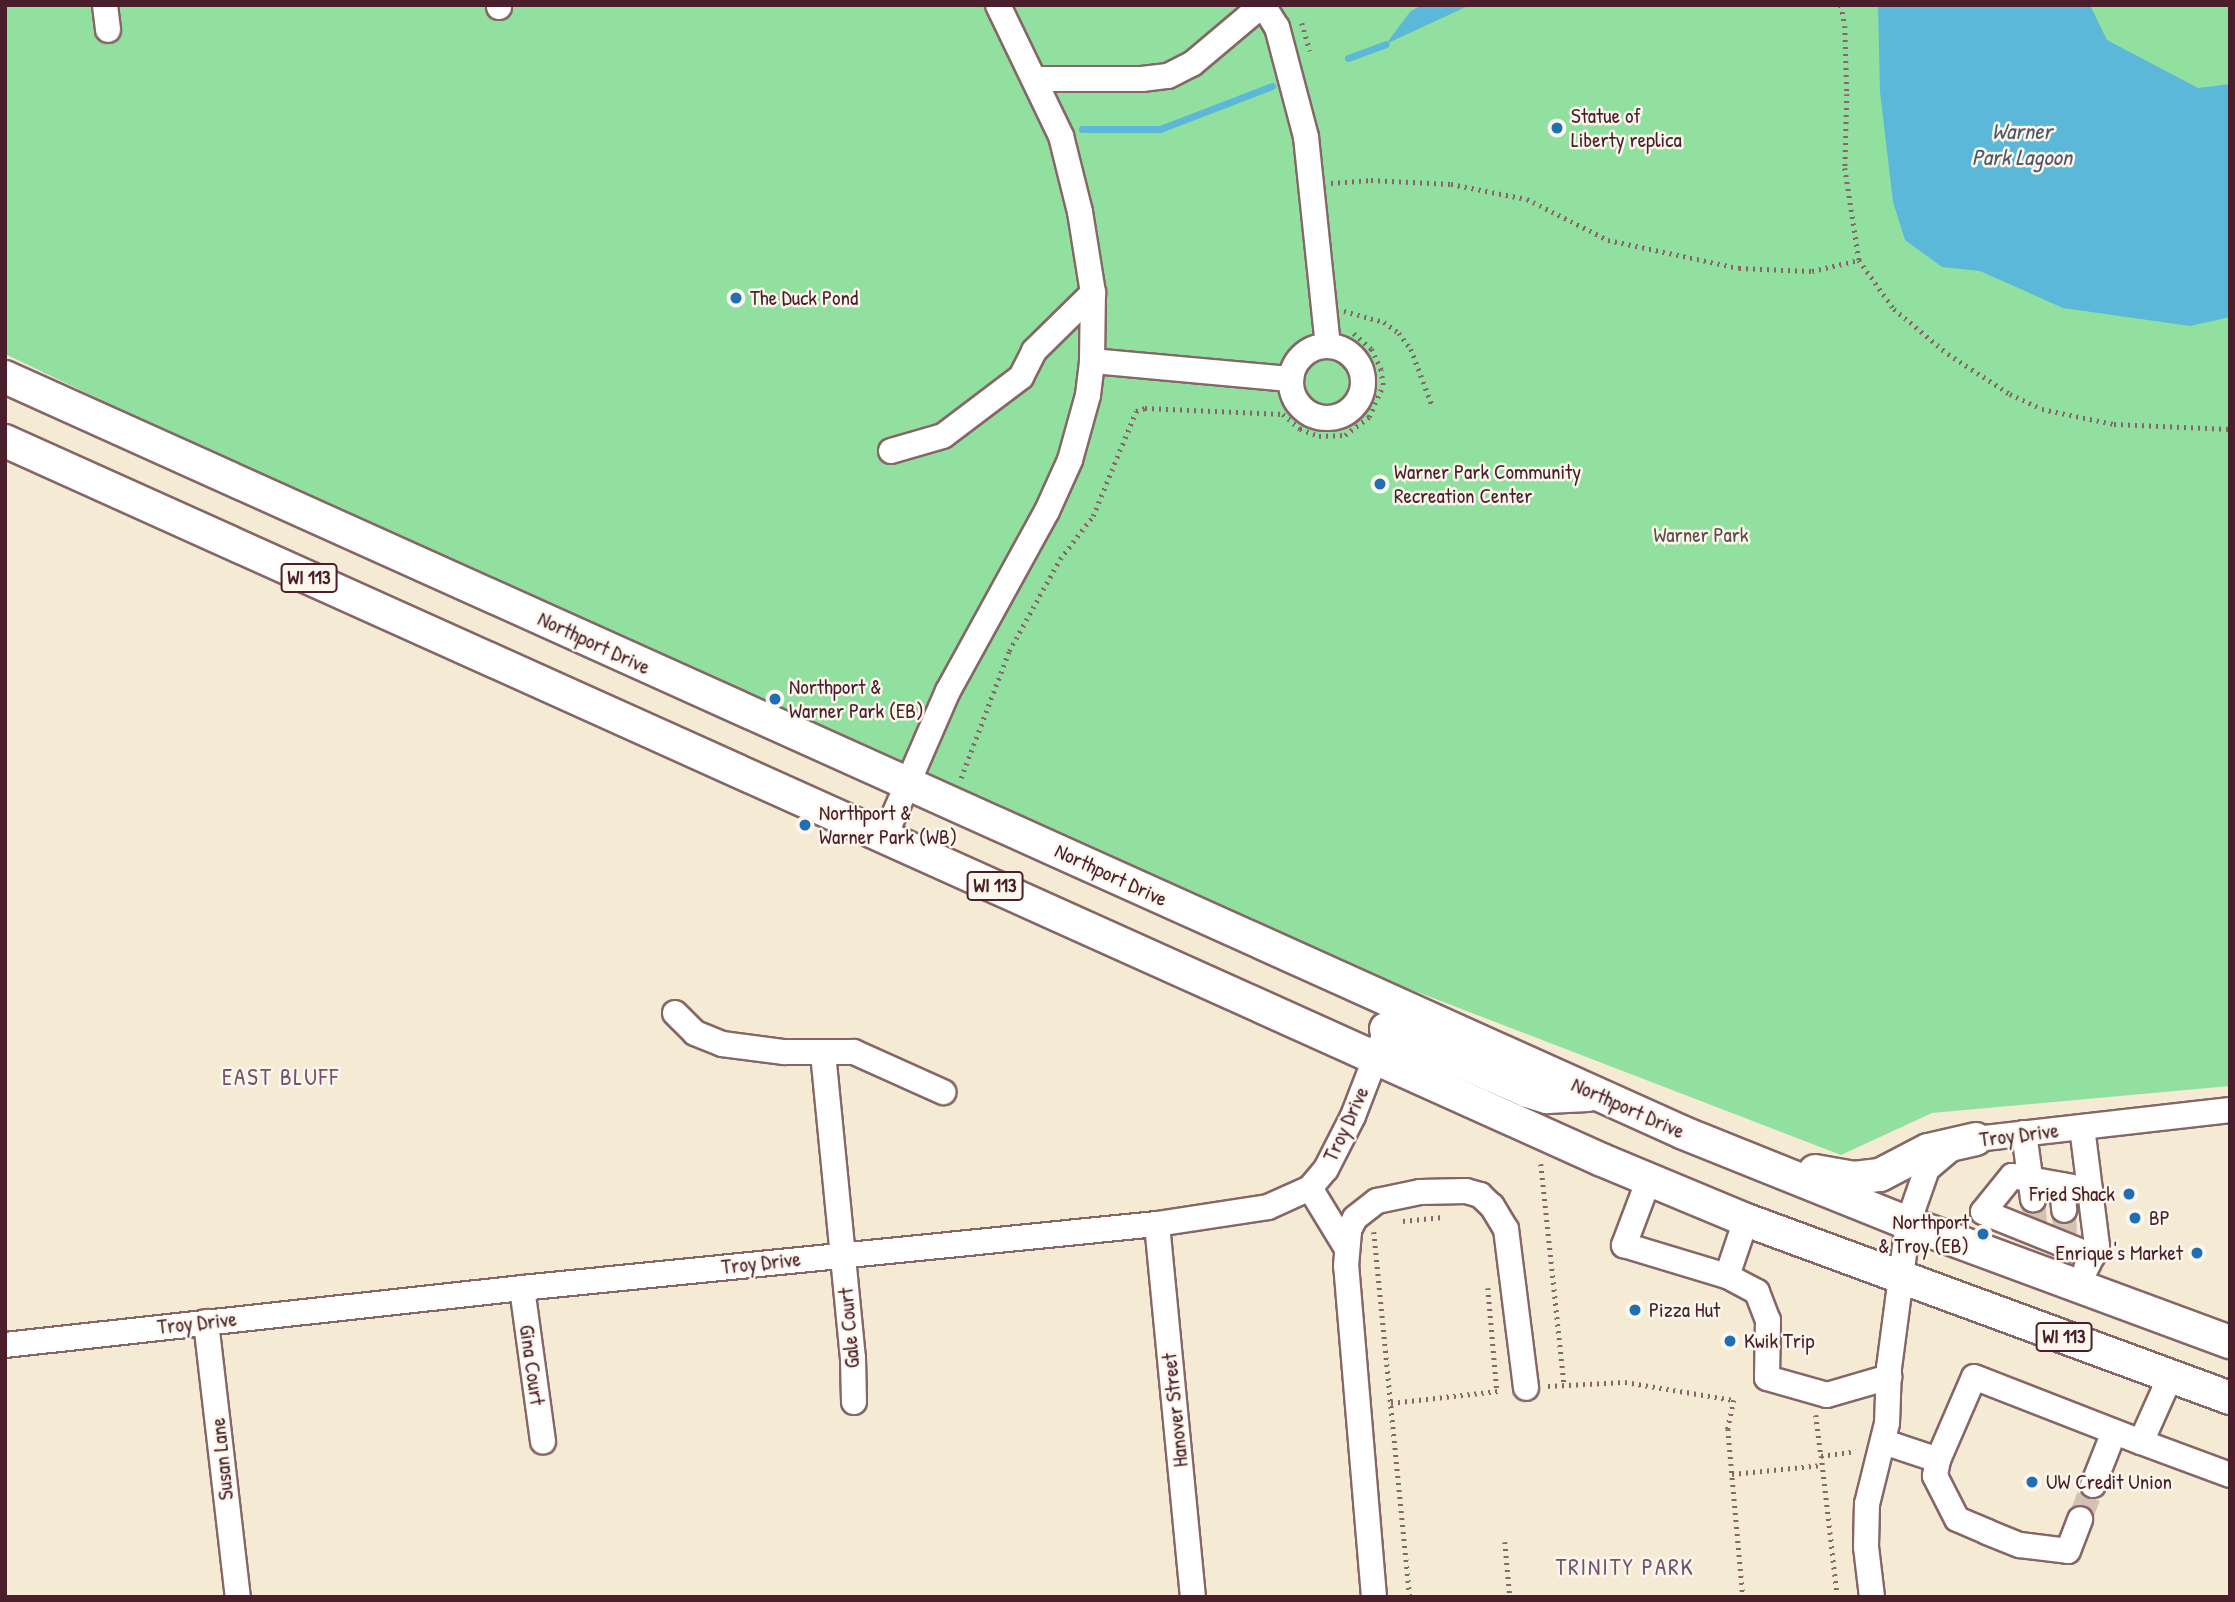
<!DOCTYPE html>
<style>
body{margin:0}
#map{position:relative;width:2235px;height:1602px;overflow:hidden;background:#f5ebd5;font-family:"Patrick Hand",sans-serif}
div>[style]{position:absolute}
.green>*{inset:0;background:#91e09f}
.water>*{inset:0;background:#5bb8d9}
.stream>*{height:7px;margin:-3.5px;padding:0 3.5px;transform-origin:3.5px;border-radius:3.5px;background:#5bb8d9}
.minor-tunnel>*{height:24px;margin-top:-12px;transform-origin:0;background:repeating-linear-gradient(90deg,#d3c2b3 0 24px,transparent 0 36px)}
.path>*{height:4.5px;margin-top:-2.25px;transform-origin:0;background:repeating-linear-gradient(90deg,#866666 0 2px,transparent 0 7px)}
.roads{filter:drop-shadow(2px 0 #866666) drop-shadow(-2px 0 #866666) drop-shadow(0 2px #866666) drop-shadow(0 -2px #866666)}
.minor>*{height:24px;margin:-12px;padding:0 12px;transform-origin:12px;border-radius:12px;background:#fff}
.minor>.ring{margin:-12px;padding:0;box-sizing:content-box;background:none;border:24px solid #fff;border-radius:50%}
.major>*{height:32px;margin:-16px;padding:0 16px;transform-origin:16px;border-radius:16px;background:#fff}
.dots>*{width:19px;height:19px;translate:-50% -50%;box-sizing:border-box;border:4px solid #fbf7ec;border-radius:50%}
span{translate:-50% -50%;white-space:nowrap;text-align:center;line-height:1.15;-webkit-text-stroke:5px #fbf7ec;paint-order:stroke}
.shield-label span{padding:2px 5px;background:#fbf7ec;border:2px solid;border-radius:5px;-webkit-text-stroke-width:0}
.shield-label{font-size:19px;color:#4a1f2b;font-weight:700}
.poi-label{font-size:21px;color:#4a1f2b}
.left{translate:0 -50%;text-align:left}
.right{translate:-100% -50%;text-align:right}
.park-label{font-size:21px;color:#5c4f48}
.street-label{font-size:21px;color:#4a1f2b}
.water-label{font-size:23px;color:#505568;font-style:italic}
.neighbourhood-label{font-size:23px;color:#77506b;letter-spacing:2px}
.frame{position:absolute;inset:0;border:7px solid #4a1f2b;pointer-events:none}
</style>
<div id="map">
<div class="green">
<i style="clip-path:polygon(5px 5px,2230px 5px,2230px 1086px,1932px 1113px,1841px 1155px,1321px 955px,1124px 861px,268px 480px,5px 354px)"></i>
</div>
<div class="water">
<i style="clip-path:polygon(1421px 5px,1470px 5px,1386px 44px,1410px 12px)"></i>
<i style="clip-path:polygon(1878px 5px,2090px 5px,2107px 40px,2198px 88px,2230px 84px,2230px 317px,2190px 326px,2063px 308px,1980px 271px,1942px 267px,1905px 240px,1893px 202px,1880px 92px)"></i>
</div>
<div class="stream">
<i style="left:1348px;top:58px;width:40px;rotate:-20.2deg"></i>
<i style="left:1082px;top:129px;width:78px"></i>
<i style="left:1160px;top:129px;width:120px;rotate:-21deg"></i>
</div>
<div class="minor-tunnel">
<i style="left:2033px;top:1199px;width:24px;rotate:85deg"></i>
<i style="left:2064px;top:1210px;width:24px;rotate:88deg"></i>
<i style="left:2080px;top:1519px;width:36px;rotate:-69deg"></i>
</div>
<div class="path">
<i style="left:1841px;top:5px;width:21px;rotate:79deg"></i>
<i style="left:1845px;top:26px;width:68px;rotate:88.3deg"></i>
<i style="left:1847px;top:94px;width:74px;rotate:91.5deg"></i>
<i style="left:1845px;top:168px;width:93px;rotate:81.3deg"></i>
<i style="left:1859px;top:260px;width:60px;rotate:54.5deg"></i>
<i style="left:1894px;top:309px;width:70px;rotate:39.8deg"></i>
<i style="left:1948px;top:354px;width:74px;rotate:32.8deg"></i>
<i style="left:2010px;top:394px;width:35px;rotate:25deg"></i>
<i style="left:2042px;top:409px;width:74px;rotate:11.8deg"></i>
<i style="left:2114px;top:424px;width:116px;rotate:2.5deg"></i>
<i style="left:1302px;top:23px;width:29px;rotate:74deg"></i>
<i style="left:1331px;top:183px;width:40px;rotate:-4.3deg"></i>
<i style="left:1371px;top:180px;width:80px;rotate:2.9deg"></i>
<i style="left:1451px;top:184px;width:77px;rotate:11.2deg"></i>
<i style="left:1527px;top:199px;width:91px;rotate:26.8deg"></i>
<i style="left:1608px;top:240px;width:134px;rotate:12.1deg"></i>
<i style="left:1739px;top:268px;width:73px;rotate:2.4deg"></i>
<i style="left:1812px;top:271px;width:48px;rotate:-13.2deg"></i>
<i style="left:1344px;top:311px;width:41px;rotate:15.4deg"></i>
<i style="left:1384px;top:322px;width:19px;rotate:36deg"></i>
<i style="left:1399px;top:333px;width:20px;rotate:53deg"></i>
<i style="left:1411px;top:349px;width:60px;rotate:69.4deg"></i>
<i style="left:961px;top:778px;width:136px;rotate:-69.3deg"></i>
<i style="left:1009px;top:651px;width:105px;rotate:-61deg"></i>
<i style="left:1060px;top:559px;width:54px;rotate:-52.5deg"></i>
<i style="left:1093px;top:516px;width:113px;rotate:-67.7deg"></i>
<i style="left:1136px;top:411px;width:9px;rotate:-18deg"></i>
<i style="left:1145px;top:408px;width:138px;rotate:2.5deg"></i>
<i style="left:1283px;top:414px;width:23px;rotate:41deg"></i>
<i style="left:1300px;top:429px;width:20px;rotate:20deg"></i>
<i style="left:1319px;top:436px;width:26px;rotate:-2deg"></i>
<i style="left:1345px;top:435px;width:30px;rotate:-37deg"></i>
<i style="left:1369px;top:417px;width:35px;rotate:-66deg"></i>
<i style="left:1383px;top:385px;width:15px;rotate:-98deg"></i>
<i style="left:1381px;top:370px;width:23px;rotate:-115deg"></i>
<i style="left:1371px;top:349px;width:28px;rotate:-139deg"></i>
<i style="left:1541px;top:1164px;width:221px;rotate:84deg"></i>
<i style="left:1403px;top:1221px;width:40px;rotate:-5.7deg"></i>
<i style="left:1374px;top:1232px;width:367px;rotate:84.4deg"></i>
<i style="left:1488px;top:1288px;width:103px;rotate:85deg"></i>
<i style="left:1548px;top:1386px;width:77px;rotate:-3deg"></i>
<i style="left:1625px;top:1382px;width:110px;rotate:9.4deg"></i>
<i style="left:1734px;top:1400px;width:30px;rotate:102deg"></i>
<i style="left:1728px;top:1429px;width:169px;rotate:84.9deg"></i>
<i style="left:1391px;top:1403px;width:108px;rotate:-6.4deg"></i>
<i style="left:1816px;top:1415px;width:41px;rotate:83deg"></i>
<i style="left:1732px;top:1474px;width:90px;rotate:-5.7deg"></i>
<i style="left:1505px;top:1542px;width:55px;rotate:84.8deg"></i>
<i style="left:1837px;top:1597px;width:142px;rotate:-96.5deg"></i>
<i style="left:1821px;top:1456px;width:35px;rotate:-8deg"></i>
</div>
<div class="roads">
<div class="minor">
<i style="left:105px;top:5px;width:25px;rotate:83deg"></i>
<i style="left:1263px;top:5px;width:26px;rotate:58deg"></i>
<i style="left:1277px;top:27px;width:114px;rotate:75.2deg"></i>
<i style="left:1306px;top:137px;width:209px;rotate:84deg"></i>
<i style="left:499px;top:7px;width:2px;rotate:-90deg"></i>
<i style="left:1036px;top:79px;width:106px"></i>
<i style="left:1142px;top:79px;width:26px;rotate:-7deg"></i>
<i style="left:1168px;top:76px;width:27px;rotate:-27deg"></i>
<i style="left:1192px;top:64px;width:92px;rotate:-40.1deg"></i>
<i class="ring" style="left:1291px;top:346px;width:48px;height:48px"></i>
<i style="left:1092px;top:361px;width:200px;rotate:5.2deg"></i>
<i style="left:891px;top:451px;width:54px;rotate:-16.1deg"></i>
<i style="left:943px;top:436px;width:98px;rotate:-37.1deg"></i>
<i style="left:1021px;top:377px;width:29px;rotate:-63deg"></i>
<i style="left:1034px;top:351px;width:83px;rotate:-44.5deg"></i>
<i style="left:884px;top:838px;width:160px;rotate:-66.5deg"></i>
<i style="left:948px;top:691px;width:205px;rotate:-61.2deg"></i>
<i style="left:1047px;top:511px;width:56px;rotate:-65.7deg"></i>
<i style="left:1070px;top:460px;width:67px;rotate:-74.5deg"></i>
<i style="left:1088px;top:395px;width:34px;rotate:-83deg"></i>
<i style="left:1092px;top:361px;width:68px;rotate:-89.2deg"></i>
<i style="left:1093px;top:293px;width:82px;rotate:-99.1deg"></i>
<i style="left:1080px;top:212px;width:78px;rotate:-104deg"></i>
<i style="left:1061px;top:136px;width:145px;rotate:-115.7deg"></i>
<i style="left:675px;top:1013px;width:28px;rotate:45deg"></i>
<i style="left:695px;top:1033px;width:29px;rotate:22deg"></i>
<i style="left:722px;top:1044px;width:63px;rotate:7.4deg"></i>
<i style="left:784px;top:1052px;width:70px"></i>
<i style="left:854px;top:1052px;width:98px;rotate:24.2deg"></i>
<i style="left:823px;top:1053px;width:306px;rotate:84.4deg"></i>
<i style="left:853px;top:1358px;width:44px;rotate:88.7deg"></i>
<i style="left:2082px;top:1127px;width:120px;rotate:82.8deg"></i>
<i style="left:2097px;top:1246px;width:25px;rotate:116deg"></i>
<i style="left:2024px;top:1133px;width:67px;rotate:82.2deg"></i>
<i style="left:1649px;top:1179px;width:71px;rotate:110.7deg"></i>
<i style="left:1624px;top:1245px;width:108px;rotate:16.8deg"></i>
<i style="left:1727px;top:1276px;width:34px;rotate:28deg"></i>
<i style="left:1757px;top:1292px;width:30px;rotate:69deg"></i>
<i style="left:1768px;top:1320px;width:58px;rotate:91deg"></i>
<i style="left:1767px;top:1378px;width:62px;rotate:15.8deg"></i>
<i style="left:1827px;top:1395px;width:65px;rotate:-16.2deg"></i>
<i style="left:2062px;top:1185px;width:25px;rotate:85deg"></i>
<i style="left:1310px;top:1188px;width:69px;rotate:58.6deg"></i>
<i style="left:2090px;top:1190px;width:79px;rotate:-169.8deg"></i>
<i style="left:2012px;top:1176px;width:46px;rotate:128.9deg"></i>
<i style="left:1983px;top:1212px;width:118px;rotate:22deg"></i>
<i style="left:1157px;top:1224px;width:375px;rotate:84.5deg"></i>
<i style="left:1727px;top:1276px;width:59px;rotate:-71.3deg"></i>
<i style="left:522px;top:1288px;width:155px;rotate:82.2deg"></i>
<i style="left:206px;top:1322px;width:277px;rotate:83.4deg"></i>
<i style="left:5px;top:1345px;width:520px;rotate:-6.29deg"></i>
<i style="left:522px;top:1288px;width:638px;rotate:-5.76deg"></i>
<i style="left:1157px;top:1224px;width:112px;rotate:-8.7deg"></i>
<i style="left:1268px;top:1207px;width:46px;rotate:-24.3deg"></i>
<i style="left:1310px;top:1188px;width:25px;rotate:-50deg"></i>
<i style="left:1326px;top:1169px;width:59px;rotate:-63deg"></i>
<i style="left:1353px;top:1116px;width:80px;rotate:-68.9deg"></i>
<i style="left:1884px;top:1442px;width:57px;rotate:18.4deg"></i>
<i style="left:1938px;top:1460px;width:90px;rotate:-66.6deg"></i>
<i style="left:1974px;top:1377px;width:179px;rotate:21.3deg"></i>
<i style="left:2141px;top:1442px;width:73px;rotate:-65.9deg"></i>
<i style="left:2141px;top:1442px;width:95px;rotate:20.3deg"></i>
<i style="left:1938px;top:1460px;width:16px;rotate:101deg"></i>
<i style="left:1935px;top:1476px;width:48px;rotate:62.9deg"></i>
<i style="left:1957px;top:1519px;width:33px;rotate:23deg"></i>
<i style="left:1987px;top:1532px;width:35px;rotate:22deg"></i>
<i style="left:2020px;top:1545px;width:48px;rotate:7.1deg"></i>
<i style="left:2068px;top:1551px;width:34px;rotate:-69deg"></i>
<i style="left:2093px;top:1485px;width:57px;rotate:-68.4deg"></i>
<i style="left:1374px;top:1597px;width:332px;rotate:-94.8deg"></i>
<i style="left:1346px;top:1266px;width:36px;rotate:-85deg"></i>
<i style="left:1349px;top:1230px;width:13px;rotate:-63deg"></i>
<i style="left:1355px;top:1218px;width:28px;rotate:-38deg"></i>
<i style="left:1377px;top:1201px;width:44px;rotate:-11.8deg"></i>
<i style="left:1420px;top:1192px;width:46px;rotate:-1.2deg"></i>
<i style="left:1466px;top:1191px;width:15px;rotate:16deg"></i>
<i style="left:1480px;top:1195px;width:16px;rotate:43deg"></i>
<i style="left:1492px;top:1206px;width:27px;rotate:59deg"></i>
<i style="left:1506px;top:1229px;width:160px;rotate:82.8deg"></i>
<i style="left:1872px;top:1597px;width:50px;rotate:-96.8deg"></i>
<i style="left:1866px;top:1547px;width:43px;rotate:-88.7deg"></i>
<i style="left:1867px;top:1504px;width:83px;rotate:-76.1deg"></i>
<i style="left:1887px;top:1423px;width:55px;rotate:-87.9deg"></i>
<i style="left:1889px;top:1368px;width:146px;rotate:-82.5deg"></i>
<i style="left:1908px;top:1223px;width:57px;rotate:-70.6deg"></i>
<i style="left:1927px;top:1169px;width:34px;rotate:-40deg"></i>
<i style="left:1953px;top:1147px;width:24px;rotate:-19deg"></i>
<i style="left:1976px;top:1139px;width:256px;rotate:-6.5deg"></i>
</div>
<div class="major">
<i style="left:5px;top:377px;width:1841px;rotate:24.24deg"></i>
<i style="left:1684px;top:1133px;width:241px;rotate:21.9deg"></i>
<i style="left:1908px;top:1223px;width:343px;rotate:20.3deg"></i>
<i style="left:5px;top:441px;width:1751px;rotate:24.24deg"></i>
<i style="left:1602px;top:1160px;width:156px;rotate:22.6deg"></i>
<i style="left:1746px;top:1220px;width:516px;rotate:20.19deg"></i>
<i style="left:1386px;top:1029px;width:154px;rotate:23.7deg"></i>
<i style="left:1527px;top:1091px;width:21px;rotate:17deg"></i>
<i style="left:1547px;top:1097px;width:41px;rotate:-2.8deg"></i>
<i style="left:1815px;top:1171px;width:40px;rotate:10deg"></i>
<i style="left:1854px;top:1178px;width:26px;rotate:-7deg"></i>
<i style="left:1880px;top:1175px;width:54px;rotate:-27.5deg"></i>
<i style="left:1928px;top:1150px;width:49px;rotate:-12.9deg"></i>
</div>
</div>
<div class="dots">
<i style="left:1557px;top:128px;background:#1f6fb2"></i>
<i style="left:736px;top:298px;background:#1f6fb2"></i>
<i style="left:1380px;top:484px;background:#1f6fb2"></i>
<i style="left:775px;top:699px;background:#1f6fb2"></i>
<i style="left:805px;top:825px;background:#1f6fb2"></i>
<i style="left:2129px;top:1194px;background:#1f6fb2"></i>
<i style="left:2135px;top:1218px;background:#1f6fb2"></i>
<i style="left:1983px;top:1234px;background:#1f6fb2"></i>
<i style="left:2197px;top:1253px;background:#1f6fb2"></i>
<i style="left:1635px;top:1310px;background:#1f6fb2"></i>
<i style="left:1730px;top:1341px;background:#1f6fb2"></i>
<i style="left:2032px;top:1482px;background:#1f6fb2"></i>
</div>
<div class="shield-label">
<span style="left:309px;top:578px">WI 113</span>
<span style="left:995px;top:886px">WI 113</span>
<span style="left:2064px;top:1337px">WI 113</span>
</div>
<div class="poi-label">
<span class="left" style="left:1571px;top:128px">Statue of<br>Liberty replica</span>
<span class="left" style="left:750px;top:298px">The Duck Pond</span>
<span class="left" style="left:1394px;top:484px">Warner Park Community<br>Recreation Center</span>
<span class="left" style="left:789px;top:699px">Northport &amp;<br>Warner Park (EB)</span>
<span class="left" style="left:819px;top:825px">Northport &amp;<br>Warner Park (WB)</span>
<span class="right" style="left:2115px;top:1194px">Fried Shack</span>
<span class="left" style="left:2149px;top:1218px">BP</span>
<span class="right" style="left:1969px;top:1234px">Northport<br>&amp; Troy (EB)</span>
<span class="right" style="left:2183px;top:1253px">Enrique's Market</span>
<span class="left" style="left:1649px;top:1310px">Pizza Hut</span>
<span class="left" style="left:1744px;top:1341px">Kwik Trip</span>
<span class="left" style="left:2046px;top:1482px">UW Credit Union</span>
</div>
<div class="park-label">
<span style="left:1701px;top:535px">Warner Park</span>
</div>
<div class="street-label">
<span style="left:594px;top:643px;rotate:25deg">Northport Drive</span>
<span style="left:1111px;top:875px;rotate:25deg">Northport Drive</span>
<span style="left:1628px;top:1108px;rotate:24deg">Northport Drive</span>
<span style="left:1346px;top:1124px;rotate:-65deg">Troy Drive</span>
<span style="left:2019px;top:1135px;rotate:-7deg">Troy Drive</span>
<span style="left:761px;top:1263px;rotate:-6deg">Troy Drive</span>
<span style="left:197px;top:1323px;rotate:-6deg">Troy Drive</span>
<span style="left:849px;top:1328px;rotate:-95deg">Gale Court</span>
<span style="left:532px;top:1365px;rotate:82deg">Gina Court</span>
<span style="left:1175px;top:1410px;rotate:-96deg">Hanover Street</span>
<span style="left:222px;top:1459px;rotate:-96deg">Susan Lane</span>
</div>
<div class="water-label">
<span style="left:2022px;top:144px">Warner<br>Park Lagoon</span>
</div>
<div class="neighbourhood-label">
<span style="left:281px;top:1077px">EAST BLUFF</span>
<span style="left:1625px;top:1567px">TRINITY PARK</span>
</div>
<div class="frame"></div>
</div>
